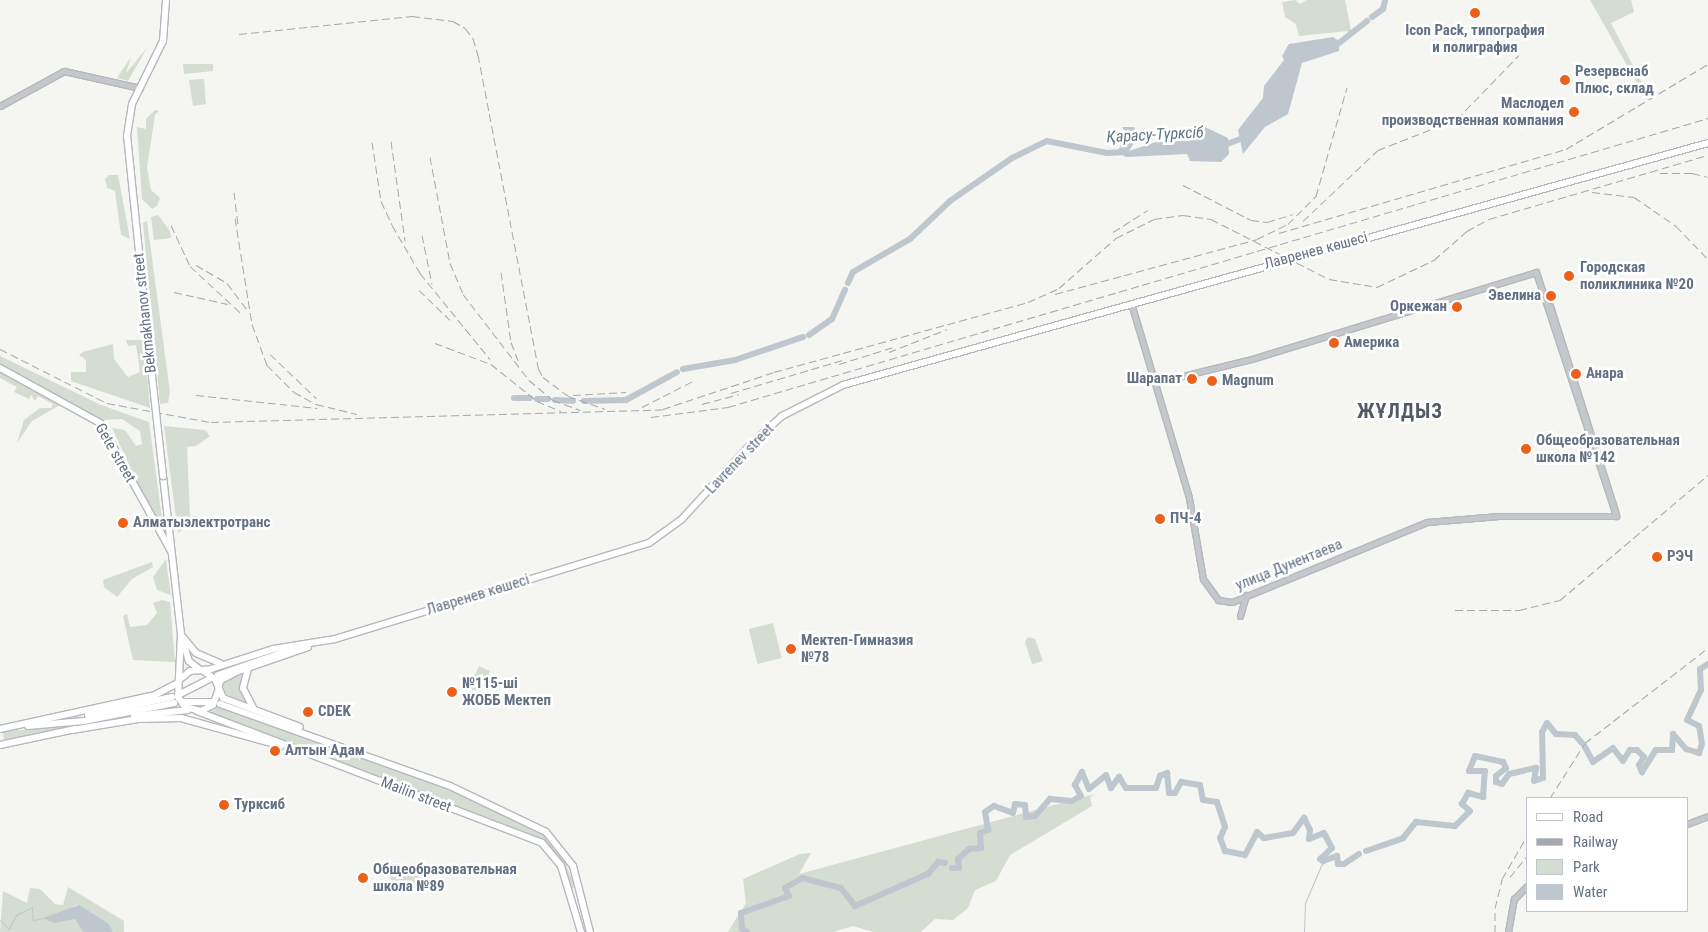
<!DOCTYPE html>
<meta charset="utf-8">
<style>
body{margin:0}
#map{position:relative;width:1708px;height:932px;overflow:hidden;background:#f5f5f1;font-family:"Roboto Condensed",sans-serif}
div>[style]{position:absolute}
.green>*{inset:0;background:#d5dcd2;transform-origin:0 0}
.water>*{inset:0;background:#bdc7cd}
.stream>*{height:1px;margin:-0.5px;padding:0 0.5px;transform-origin:0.5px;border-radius:0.5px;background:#bdc7cd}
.river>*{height:6px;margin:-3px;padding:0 3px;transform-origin:3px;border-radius:3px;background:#bdc7cd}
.roads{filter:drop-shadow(1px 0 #b5b8bd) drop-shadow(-1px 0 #b5b8bd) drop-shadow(0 1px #b5b8bd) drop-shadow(0 -1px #b5b8bd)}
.minor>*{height:5px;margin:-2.5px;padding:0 2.5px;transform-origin:2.5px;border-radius:2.5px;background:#c4c7cb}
.major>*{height:6px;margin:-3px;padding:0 3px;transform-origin:3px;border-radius:3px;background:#fff}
.rail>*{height:1px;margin-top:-0.5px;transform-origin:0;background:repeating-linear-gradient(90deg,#a4a9b0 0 8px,transparent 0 12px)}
.bridges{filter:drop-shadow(1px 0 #b5b8bd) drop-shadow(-1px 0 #b5b8bd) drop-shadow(0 1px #b5b8bd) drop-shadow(0 -1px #b5b8bd)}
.major-bridge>*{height:6px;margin:-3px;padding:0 3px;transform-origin:3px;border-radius:3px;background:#fff}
.dots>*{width:14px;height:14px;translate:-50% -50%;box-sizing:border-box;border:2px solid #fff;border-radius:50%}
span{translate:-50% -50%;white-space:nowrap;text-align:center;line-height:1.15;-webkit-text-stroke:5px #fff;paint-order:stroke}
.poi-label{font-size:15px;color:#627184;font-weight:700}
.left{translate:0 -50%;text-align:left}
.right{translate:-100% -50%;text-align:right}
.street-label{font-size:15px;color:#627184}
.water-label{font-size:16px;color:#5e7481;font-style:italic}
.district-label{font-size:20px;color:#515b68;font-weight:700;letter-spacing:1px}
.legend{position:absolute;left:1526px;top:797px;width:162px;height:115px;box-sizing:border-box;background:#fff;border:1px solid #c0c6ce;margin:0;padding:6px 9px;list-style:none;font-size:15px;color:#627184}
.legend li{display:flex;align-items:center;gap:10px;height:25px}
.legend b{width:25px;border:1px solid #c0c6ce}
</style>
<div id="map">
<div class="green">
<i style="clip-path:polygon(1295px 0,1300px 4px,1307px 0,1345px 0,1352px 35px,1349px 37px,1347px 31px,1299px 36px,1296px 24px,1285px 17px,1282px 2px)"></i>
<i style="clip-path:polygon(1590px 0,1631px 0,1634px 12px,1611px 23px,1644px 87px,1641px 90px)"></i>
<i style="clip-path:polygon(147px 48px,128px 81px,117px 78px,131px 57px,126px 73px)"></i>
<i style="clip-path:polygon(183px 64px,213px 64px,213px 71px,184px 74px)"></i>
<i style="clip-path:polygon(204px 79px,206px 104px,193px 106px,189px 80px)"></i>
<i style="clip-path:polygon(155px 110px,159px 111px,155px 115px,147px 168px,151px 190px,160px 198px,157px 206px,152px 209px,142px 199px,137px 127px,146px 129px,146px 119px)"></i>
<i style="clip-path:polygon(109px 175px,118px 175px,130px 239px,121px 235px,115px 191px,107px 188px,105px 179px)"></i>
<i style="clip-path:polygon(158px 215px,170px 231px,171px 238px,154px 240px,151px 217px)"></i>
<i style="clip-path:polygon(147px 221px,170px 392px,168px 403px,160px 404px,143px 223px)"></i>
<i style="clip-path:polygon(126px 340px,144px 340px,150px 408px,71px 381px,71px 372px,86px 372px,86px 360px,79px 355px,83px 352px,113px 344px,114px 359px,128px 377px,140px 372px,136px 345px,128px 346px)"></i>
<i style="clip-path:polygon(0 356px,101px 405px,149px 422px,163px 526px,160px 528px,148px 505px,112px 428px,125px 430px,136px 446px,142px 444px,140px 431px,122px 419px,102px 420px,0 367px)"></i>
<i style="clip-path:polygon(0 372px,60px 405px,32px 421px,17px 443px,24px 420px,40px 408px,51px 408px,53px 404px,38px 396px,35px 401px,31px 395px,29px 399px,14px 392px,17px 387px,0 378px)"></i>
<i style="clip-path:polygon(164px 426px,205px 430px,210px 436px,196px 446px,187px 447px,190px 516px,201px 516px,178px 533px)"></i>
<i style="clip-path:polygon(166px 559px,168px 574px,171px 595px,157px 590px,153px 577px)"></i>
<i style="clip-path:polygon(152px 562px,153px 567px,132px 579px,117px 597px,104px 587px,103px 580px)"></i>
<i style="clip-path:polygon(162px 600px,170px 602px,175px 662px,133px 660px,123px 616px,127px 614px,130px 627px,147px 625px,157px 613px,153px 603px)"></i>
<i style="left:773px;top:623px;width:36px;height:25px;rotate:76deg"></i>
<i style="clip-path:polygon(1028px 637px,1035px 639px,1043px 661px,1032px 664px,1025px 642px)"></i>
<i style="left:479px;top:666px;width:12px;height:24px;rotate:24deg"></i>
<i style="clip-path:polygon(243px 671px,241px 690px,248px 705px,222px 692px,224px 681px)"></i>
<i style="clip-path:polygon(218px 707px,476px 799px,546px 836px,559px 849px,576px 888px,572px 888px,554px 852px,537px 838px,209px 713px)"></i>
<i style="clip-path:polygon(67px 727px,51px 731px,4px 741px,3px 731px)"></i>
<i style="clip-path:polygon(1095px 794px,1090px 797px,1092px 806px,1010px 855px,996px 881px,975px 890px,968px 908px,953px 920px,935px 919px,921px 932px,873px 932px,853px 926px,833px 932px,728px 932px,746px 903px,743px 879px,800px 854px,811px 853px,799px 874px)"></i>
<i style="left:421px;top:868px;width:16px;height:32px;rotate:76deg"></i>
<i style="clip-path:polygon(68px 887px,124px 921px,124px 932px,113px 932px,109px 924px,76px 905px,50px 922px,75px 919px,83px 932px,0 932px,3px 891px,27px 903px,30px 888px,40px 889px,55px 904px,63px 905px)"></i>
</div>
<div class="water">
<i style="clip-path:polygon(1333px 37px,1339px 41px,1339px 51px,1302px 63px,1288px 114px,1265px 127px,1243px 154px,1238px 130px,1263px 98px,1264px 86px,1284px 60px,1282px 56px,1289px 44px)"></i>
<i style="clip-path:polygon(1203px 126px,1228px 138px,1229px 154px,1221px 162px,1190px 161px,1187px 154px,1126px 157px,1117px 152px,1127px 134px,1122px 127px,1134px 127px,1136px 132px,1137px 138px,1129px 151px,1156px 142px,1174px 142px)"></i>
<i style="clip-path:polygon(79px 905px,109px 924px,113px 932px,83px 932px,75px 919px,54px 923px,43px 918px)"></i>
</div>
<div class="stream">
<i style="left:0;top:920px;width:13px;rotate:45deg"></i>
<i style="left:9px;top:929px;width:16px;rotate:-63deg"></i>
<i style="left:16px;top:915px;width:18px;rotate:-27deg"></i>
<i style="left:32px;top:907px;width:13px;rotate:86deg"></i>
<i style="left:33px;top:920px;width:11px;rotate:-10deg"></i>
<i style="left:1304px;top:932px;width:29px;rotate:-88deg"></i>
<i style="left:1305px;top:903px;width:46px;rotate:-66.8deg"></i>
</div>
<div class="river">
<i style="left:1372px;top:17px;width:14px;rotate:-36deg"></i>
<i style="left:1383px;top:9px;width:9px;rotate:-77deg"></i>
<i style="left:1334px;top:47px;width:42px;rotate:-38.2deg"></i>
<i style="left:1222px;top:146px;width:25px;rotate:-21deg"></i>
<i style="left:848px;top:283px;width:12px;rotate:-66deg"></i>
<i style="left:853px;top:272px;width:66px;rotate:-30.1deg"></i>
<i style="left:910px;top:239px;width:55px;rotate:-43.5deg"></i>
<i style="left:950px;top:201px;width:75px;rotate:-34.7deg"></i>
<i style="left:1012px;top:158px;width:39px;rotate:-26deg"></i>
<i style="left:1047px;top:141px;width:61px;rotate:11.3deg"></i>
<i style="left:1107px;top:153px;width:20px;rotate:-3deg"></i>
<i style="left:809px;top:335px;width:28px;rotate:-35deg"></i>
<i style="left:832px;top:319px;width:32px;rotate:-66deg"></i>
<i style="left:683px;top:369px;width:53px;rotate:-9.8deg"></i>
<i style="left:735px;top:360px;width:72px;rotate:-18.7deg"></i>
<i style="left:514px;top:398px;width:16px"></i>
<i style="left:537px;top:399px;width:11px"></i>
<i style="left:555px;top:400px;width:18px;rotate:3deg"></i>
<i style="left:584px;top:401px;width:42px;rotate:-1.4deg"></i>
<i style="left:626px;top:400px;width:58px;rotate:-28.8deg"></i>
<i style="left:1585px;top:747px;width:17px;rotate:62deg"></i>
<i style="left:1593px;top:762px;width:24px;rotate:-35deg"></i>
<i style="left:1613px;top:748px;width:16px;rotate:52deg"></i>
<i style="left:1623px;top:761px;width:13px;rotate:-58deg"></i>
<i style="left:1630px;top:750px;width:7px"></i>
<i style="left:1637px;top:750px;width:10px;rotate:45deg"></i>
<i style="left:1644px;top:757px;width:9px;rotate:122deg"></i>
<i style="left:1639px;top:765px;width:8px;rotate:67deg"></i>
<i style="left:1642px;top:772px;width:26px;rotate:-58deg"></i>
<i style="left:1656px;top:750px;width:16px"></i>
<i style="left:1672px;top:750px;width:16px;rotate:-86deg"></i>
<i style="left:1673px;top:734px;width:20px;rotate:49deg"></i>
<i style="left:1686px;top:749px;width:14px;rotate:17deg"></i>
<i style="left:1699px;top:753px;width:9px;rotate:-72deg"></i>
<i style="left:1702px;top:744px;width:18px;rotate:-99deg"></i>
<i style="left:1699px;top:726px;width:13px;rotate:-153deg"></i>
<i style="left:1687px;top:720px;width:33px;rotate:-65deg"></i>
<i style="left:1701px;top:690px;width:21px;rotate:-93deg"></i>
<i style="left:1700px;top:669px;width:9px;rotate:-32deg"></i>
<i style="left:1366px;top:851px;width:39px;rotate:-19deg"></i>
<i style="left:1403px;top:838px;width:21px;rotate:-51deg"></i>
<i style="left:1416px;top:822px;width:39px;rotate:6deg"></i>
<i style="left:1455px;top:826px;width:21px;rotate:-45deg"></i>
<i style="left:1470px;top:811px;width:11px;rotate:-139deg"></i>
<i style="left:1462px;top:804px;width:13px;rotate:-61deg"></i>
<i style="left:1468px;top:793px;width:16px;rotate:15deg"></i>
<i style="left:1483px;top:797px;width:26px;rotate:-86deg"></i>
<i style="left:1485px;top:771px;width:16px;rotate:180deg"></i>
<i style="left:1469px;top:771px;width:16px;rotate:-68deg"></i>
<i style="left:1475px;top:756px;width:29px;rotate:12deg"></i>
<i style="left:1503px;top:762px;width:7px;rotate:63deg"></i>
<i style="left:1506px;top:768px;width:13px;rotate:141deg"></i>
<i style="left:1496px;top:776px;width:6px;rotate:90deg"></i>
<i style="left:1496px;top:782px;width:6px;rotate:18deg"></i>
<i style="left:1502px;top:784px;width:12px;rotate:-55deg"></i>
<i style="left:1509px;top:774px;width:28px;rotate:-13deg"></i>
<i style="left:1536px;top:768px;width:13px;rotate:99deg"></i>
<i style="left:1534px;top:781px;width:9px;rotate:-18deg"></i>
<i style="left:1543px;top:778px;width:46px;rotate:-91.2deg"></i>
<i style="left:1542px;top:732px;width:10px;rotate:-61deg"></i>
<i style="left:1547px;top:723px;width:14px;rotate:51deg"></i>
<i style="left:1556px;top:734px;width:19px;rotate:3deg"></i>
<i style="left:1575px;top:735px;width:11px;rotate:49deg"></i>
<i style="left:952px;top:868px;width:7px"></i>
<i style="left:959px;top:868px;width:9px;rotate:-96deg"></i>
<i style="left:958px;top:859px;width:15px;rotate:-42deg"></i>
<i style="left:969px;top:849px;width:12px;rotate:-5deg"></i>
<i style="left:981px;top:848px;width:15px;rotate:-94deg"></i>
<i style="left:980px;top:833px;width:9px;rotate:-21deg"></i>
<i style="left:988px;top:830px;width:18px;rotate:-99deg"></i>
<i style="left:985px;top:812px;width:11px;rotate:-34deg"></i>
<i style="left:994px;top:806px;width:20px;rotate:20deg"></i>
<i style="left:1013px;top:813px;width:9px;rotate:-77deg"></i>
<i style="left:1015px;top:804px;width:10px;rotate:6deg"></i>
<i style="left:1025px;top:805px;width:12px;rotate:85deg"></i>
<i style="left:1026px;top:817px;width:9px;rotate:-6deg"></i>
<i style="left:1035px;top:816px;width:23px;rotate:-49deg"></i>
<i style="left:1050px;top:799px;width:22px;rotate:5deg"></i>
<i style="left:1072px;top:801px;width:10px;rotate:-29deg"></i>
<i style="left:1081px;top:796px;width:13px;rotate:-119deg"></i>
<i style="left:1075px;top:785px;width:15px;rotate:-62deg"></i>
<i style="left:1082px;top:772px;width:18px;rotate:68deg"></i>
<i style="left:1089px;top:789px;width:22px;rotate:-39deg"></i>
<i style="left:1106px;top:775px;width:14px;rotate:69deg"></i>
<i style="left:1111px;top:788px;width:14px;rotate:-54deg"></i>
<i style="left:1119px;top:777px;width:13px;rotate:58deg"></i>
<i style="left:1126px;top:788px;width:30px"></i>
<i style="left:1156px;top:788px;width:13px;rotate:-72deg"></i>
<i style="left:1160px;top:776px;width:8px;rotate:-23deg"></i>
<i style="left:1167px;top:773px;width:20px;rotate:84deg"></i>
<i style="left:1169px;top:793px;width:6px"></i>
<i style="left:1175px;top:793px;width:13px;rotate:-61deg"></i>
<i style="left:1181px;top:782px;width:19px;rotate:9deg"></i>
<i style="left:1200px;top:785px;width:15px;rotate:79deg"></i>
<i style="left:1203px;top:800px;width:14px;rotate:8deg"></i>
<i style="left:1217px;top:802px;width:26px;rotate:72deg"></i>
<i style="left:1225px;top:827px;width:12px;rotate:114deg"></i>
<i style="left:1220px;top:838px;width:14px;rotate:69deg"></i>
<i style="left:1225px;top:851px;width:20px;rotate:11deg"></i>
<i style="left:1245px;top:855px;width:26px;rotate:-62deg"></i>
<i style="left:1257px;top:832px;width:9px;rotate:41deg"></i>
<i style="left:1264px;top:838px;width:29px;rotate:-10deg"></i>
<i style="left:1293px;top:833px;width:19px;rotate:-54deg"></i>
<i style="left:1304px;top:818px;width:13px;rotate:63deg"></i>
<i style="left:1310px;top:830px;width:9px;rotate:96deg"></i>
<i style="left:1309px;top:839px;width:16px;rotate:-22deg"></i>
<i style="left:1324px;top:833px;width:17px;rotate:62deg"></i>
<i style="left:1332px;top:848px;width:16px;rotate:137deg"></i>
<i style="left:1320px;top:859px;width:4px;rotate:34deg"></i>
<i style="left:1323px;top:861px;width:15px;rotate:-20deg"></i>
<i style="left:1337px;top:856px;width:8px;rotate:83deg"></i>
<i style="left:1338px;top:864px;width:6px"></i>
<i style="left:1344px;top:864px;width:18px;rotate:-34deg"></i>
<i style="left:747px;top:932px;width:6px;rotate:-149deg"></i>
<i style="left:742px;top:929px;width:16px;rotate:-94deg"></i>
<i style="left:741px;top:913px;width:51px;rotate:-19.5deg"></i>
<i style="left:789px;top:896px;width:9px;rotate:-117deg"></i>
<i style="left:785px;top:888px;width:20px;rotate:-30deg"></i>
<i style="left:802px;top:878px;width:40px;rotate:14.4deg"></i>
<i style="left:841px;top:888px;width:23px;rotate:52deg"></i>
<i style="left:855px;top:906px;width:80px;rotate:-23.7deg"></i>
<i style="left:928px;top:874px;width:16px;rotate:-50deg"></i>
<i style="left:938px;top:862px;width:7px;rotate:8deg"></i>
</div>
<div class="roads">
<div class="minor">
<i style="left:0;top:106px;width:73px;rotate:-28.7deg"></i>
<i style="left:64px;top:71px;width:78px;rotate:12.6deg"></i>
<i style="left:1131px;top:303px;width:203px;rotate:73.4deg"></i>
<i style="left:1189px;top:498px;width:82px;rotate:80.2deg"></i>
<i style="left:1203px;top:579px;width:26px;rotate:54deg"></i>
<i style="left:1218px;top:600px;width:14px;rotate:8deg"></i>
<i style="left:1232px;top:602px;width:211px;rotate:-22.3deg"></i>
<i style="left:1427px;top:522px;width:72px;rotate:-4.8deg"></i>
<i style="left:1499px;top:516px;width:117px"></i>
<i style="left:1550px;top:306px;width:218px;rotate:72.4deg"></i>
<i style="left:1154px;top:383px;width:101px;rotate:-13.8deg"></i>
<i style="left:1252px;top:359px;width:297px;rotate:-17deg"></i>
<i style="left:1536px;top:272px;width:257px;rotate:71.8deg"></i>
<i style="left:1240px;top:616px;width:22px;rotate:-74deg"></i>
<i style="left:1687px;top:824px;width:22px;rotate:-21deg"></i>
<i style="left:1508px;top:932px;width:34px;rotate:-80deg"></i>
<i style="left:1514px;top:899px;width:18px;rotate:-45deg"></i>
</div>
<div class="major">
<i style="left:150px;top:358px;width:223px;rotate:-95.9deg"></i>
<i style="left:127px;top:136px;width:32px;rotate:-81deg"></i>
<i style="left:132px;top:104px;width:70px;rotate:-63.8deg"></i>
<i style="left:163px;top:41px;width:41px;rotate:-85.8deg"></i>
<i style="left:0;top:368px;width:114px;rotate:28.8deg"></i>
<i style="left:100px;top:423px;width:146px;rotate:61deg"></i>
<i style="left:163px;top:476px;width:159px;rotate:83.5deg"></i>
<i style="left:181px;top:634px;width:63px;rotate:92.7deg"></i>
<i style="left:178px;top:697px;width:12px;rotate:55deg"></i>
<i style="left:185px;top:707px;width:16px;rotate:14deg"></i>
<i style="left:201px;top:711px;width:13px;rotate:-27deg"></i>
<i style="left:213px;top:705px;width:15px;rotate:-70deg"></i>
<i style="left:181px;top:635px;width:23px;rotate:50deg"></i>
<i style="left:196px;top:653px;width:28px;rotate:23deg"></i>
<i style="left:184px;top:645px;width:17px;rotate:73deg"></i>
<i style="left:189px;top:661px;width:13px;rotate:39deg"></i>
<i style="left:248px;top:669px;width:20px;rotate:105deg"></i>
<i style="left:243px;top:688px;width:22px;rotate:63deg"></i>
<i style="left:202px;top:670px;width:16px;rotate:35deg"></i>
<i style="left:215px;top:679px;width:21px;rotate:67deg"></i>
<i style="left:223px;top:698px;width:82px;rotate:20.6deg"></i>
<i style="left:218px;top:675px;width:76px;rotate:-19.1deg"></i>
<i style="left:179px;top:680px;width:14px;rotate:-39deg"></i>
<i style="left:190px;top:671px;width:21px;rotate:-5deg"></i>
<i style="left:211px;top:669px;width:65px;rotate:-17.9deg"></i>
<i style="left:273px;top:649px;width:63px;rotate:-9.2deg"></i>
<i style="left:335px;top:639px;width:328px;rotate:-17deg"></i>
<i style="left:649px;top:543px;width:39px;rotate:-36deg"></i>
<i style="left:681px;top:520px;width:102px;rotate:-47.4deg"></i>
<i style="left:750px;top:445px;width:43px;rotate:-42.2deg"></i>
<i style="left:782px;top:416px;width:68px;rotate:-26.9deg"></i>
<i style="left:843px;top:385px;width:898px;rotate:-15.63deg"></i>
<i style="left:218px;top:687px;width:8px;rotate:-67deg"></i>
<i style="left:221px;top:680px;width:17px;rotate:-28deg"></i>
<i style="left:236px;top:672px;width:76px;rotate:-19.1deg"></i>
<i style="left:180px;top:694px;width:34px;rotate:-27deg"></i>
<i style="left:184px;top:702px;width:26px"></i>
<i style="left:220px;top:704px;width:244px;rotate:19.6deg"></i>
<i style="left:450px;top:786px;width:106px;rotate:25.6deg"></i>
<i style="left:546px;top:832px;width:43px;rotate:51.5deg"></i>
<i style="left:573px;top:866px;width:68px;rotate:75.6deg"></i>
<i style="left:197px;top:711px;width:369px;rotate:20.9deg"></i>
<i style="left:542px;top:843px;width:30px;rotate:50deg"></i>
<i style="left:561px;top:866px;width:69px;rotate:73.1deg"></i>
<i style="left:88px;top:715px;width:86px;rotate:-12.1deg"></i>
<i style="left:134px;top:716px;width:54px;rotate:-6.3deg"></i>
<i style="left:28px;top:726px;width:56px;rotate:-5.1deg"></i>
<i style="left:84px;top:721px;width:92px;rotate:-11.3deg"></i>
<i style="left:0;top:729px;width:159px;rotate:-12.4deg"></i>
<i style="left:155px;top:695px;width:26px;rotate:-28deg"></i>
<i style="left:72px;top:730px;width:67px;rotate:-9.5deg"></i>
<i style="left:138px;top:719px;width:43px;rotate:-1.3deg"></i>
<i style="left:181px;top:718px;width:104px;rotate:15.6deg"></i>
<i style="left:0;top:745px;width:77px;rotate:-12deg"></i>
</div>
</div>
<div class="rail">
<i style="left:239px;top:34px;width:174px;rotate:-5.9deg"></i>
<i style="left:412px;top:16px;width:41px;rotate:7deg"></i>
<i style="left:453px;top:21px;width:14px;rotate:30deg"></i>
<i style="left:465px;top:28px;width:13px;rotate:51deg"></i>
<i style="left:473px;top:38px;width:18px;rotate:74deg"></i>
<i style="left:478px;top:55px;width:319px;rotate:79.1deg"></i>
<i style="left:538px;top:368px;width:10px;rotate:61deg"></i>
<i style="left:543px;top:377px;width:31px;rotate:37deg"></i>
<i style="left:568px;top:396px;width:39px;rotate:19deg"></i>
<i style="left:391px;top:141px;width:101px;rotate:82deg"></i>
<i style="left:372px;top:142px;width:60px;rotate:81.3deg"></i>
<i style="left:381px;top:201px;width:26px;rotate:65deg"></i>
<i style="left:392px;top:225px;width:56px;rotate:59.7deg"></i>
<i style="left:420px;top:273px;width:111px;rotate:50.9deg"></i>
<i style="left:430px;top:157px;width:108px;rotate:79.3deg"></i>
<i style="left:450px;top:263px;width:34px;rotate:67deg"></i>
<i style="left:463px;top:294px;width:108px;rotate:52.5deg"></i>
<i style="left:529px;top:380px;width:31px;rotate:40deg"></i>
<i style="left:553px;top:400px;width:29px;rotate:20deg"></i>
<i style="left:1660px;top:173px;width:32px"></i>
<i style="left:1692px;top:173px;width:16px;rotate:14deg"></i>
<i style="left:1183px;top:185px;width:76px;rotate:27.2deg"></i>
<i style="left:1251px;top:220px;width:16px;rotate:7deg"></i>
<i style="left:1267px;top:222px;width:27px;rotate:-17deg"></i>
<i style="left:234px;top:192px;width:32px;rotate:83deg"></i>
<i style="left:1592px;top:192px;width:42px;rotate:6.8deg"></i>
<i style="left:1634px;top:197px;width:51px;rotate:34.6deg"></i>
<i style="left:1676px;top:226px;width:46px;rotate:45.9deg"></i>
<i style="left:235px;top:218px;width:107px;rotate:80.9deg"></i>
<i style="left:252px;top:324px;width:44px;rotate:69.9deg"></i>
<i style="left:267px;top:365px;width:38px;rotate:45deg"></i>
<i style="left:294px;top:392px;width:25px;rotate:29deg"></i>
<i style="left:316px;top:404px;width:42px;rotate:13.7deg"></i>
<i style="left:1303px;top:221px;width:103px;rotate:-43.4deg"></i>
<i style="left:1378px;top:150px;width:85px;rotate:-21.4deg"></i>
<i style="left:1457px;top:119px;width:89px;rotate:-45.9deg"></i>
<i style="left:171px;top:225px;width:45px;rotate:65.1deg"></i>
<i style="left:190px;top:266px;width:72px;rotate:42.8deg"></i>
<i style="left:1113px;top:232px;width:41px;rotate:-32.2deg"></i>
<i style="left:1279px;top:233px;width:299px;rotate:-16.3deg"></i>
<i style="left:1566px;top:149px;width:165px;rotate:-30.9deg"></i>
<i style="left:422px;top:235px;width:50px;rotate:78.5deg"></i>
<i style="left:196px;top:265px;width:36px;rotate:30deg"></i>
<i style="left:227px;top:283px;width:34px;rotate:53deg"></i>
<i style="left:501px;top:272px;width:71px;rotate:81.9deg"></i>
<i style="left:511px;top:342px;width:22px;rotate:69deg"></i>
<i style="left:419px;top:290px;width:43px;rotate:44.1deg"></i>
<i style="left:174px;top:292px;width:55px;rotate:12.5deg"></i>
<i style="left:1055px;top:294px;width:209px;rotate:-15.2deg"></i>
<i style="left:1257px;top:239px;width:34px;rotate:-26deg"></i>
<i style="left:1288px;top:224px;width:40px;rotate:-45deg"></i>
<i style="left:1316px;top:196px;width:113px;rotate:-74.1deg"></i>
<i style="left:435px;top:343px;width:60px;rotate:20.6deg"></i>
<i style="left:491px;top:364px;width:59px;rotate:38.8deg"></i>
<i style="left:537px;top:401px;width:26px;rotate:23deg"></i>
<i style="left:0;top:349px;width:120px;rotate:26.8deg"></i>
<i style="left:107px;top:403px;width:106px;rotate:10.4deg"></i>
<i style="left:211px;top:422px;width:452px;rotate:-1.6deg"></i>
<i style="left:663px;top:409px;width:117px;rotate:-18.4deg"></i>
<i style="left:774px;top:372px;width:263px;rotate:-15.4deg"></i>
<i style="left:1028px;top:302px;width:34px;rotate:-24deg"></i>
<i style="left:1059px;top:288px;width:76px;rotate:-41.3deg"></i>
<i style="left:1116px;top:238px;width:42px;rotate:-26.6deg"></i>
<i style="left:1154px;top:219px;width:29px;rotate:-8deg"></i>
<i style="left:1183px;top:215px;width:28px;rotate:8deg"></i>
<i style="left:1211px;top:219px;width:132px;rotate:27deg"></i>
<i style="left:1329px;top:279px;width:49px;rotate:9.5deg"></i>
<i style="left:1377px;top:287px;width:63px;rotate:-25.3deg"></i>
<i style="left:1434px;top:260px;width:44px;rotate:-41.3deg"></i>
<i style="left:1467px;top:231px;width:25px;rotate:-29deg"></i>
<i style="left:1489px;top:219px;width:228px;rotate:-16.3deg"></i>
<i style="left:889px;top:352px;width:62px;rotate:-21.6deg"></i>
<i style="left:270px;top:354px;width:64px;rotate:43.7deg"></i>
<i style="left:839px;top:364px;width:58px;rotate:-17.2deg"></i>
<i style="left:731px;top:393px;width:120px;rotate:-16.5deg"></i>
<i style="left:196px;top:395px;width:122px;rotate:6.1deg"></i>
<i style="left:573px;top:395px;width:53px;rotate:-3.2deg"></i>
<i style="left:702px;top:404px;width:38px;rotate:-15deg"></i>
<i style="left:642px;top:407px;width:57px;rotate:-27deg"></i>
<i style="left:651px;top:417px;width:78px;rotate:-7.4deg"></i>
<i style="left:728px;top:407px;width:1022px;rotate:-16.43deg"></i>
<i style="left:1455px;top:610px;width:64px"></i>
<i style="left:1519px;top:610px;width:42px;rotate:-13.7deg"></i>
<i style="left:1560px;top:600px;width:194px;rotate:-40.2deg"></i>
<i style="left:1550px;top:798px;width:65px;rotate:-57.5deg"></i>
<i style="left:1585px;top:743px;width:155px;rotate:-37.7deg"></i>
<i style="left:1510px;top:877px;width:27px;rotate:-51deg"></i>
<i style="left:1495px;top:932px;width:24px;rotate:-90deg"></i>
<i style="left:1495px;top:908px;width:30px;rotate:-76deg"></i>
<i style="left:1502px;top:879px;width:50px;rotate:-59.8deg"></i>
</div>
<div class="bridges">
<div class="major-bridge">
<i style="left:150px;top:358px;width:119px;rotate:83.7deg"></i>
</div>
</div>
<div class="dots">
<i style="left:1475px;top:13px;background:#ec601a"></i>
<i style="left:1565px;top:80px;background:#ec601a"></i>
<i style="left:1574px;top:112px;background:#ec601a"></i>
<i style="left:1569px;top:276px;background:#ec601a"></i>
<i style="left:1551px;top:296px;background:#ec601a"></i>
<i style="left:1457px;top:307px;background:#ec601a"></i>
<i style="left:1334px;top:343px;background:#ec601a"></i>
<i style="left:1576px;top:374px;background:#ec601a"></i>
<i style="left:1192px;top:379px;background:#ec601a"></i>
<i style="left:1212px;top:381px;background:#ec601a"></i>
<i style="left:1526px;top:449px;background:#ec601a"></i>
<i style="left:1160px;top:519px;background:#ec601a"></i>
<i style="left:123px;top:523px;background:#ec601a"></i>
<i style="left:1657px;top:557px;background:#ec601a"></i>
<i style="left:791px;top:649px;background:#ec601a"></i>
<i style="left:452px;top:692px;background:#ec601a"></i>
<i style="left:308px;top:712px;background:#ec601a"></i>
<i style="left:275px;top:751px;background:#ec601a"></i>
<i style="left:224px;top:805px;background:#ec601a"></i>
<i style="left:363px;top:878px;background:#ec601a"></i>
</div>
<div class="poi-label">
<span style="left:1475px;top:39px">Icon Pack, типография<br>и полиграфия</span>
<span class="left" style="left:1575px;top:80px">Резервснаб<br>Плюс, склад</span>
<span class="right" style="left:1564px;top:112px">Маслодел<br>производственная компания</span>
<span class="left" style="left:1580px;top:276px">Городская<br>поликлиника №20</span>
<span class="right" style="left:1541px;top:296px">Эвелина</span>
<span class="right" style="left:1447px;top:307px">Оркежан</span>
<span class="left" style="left:1344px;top:343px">Америка</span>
<span class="left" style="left:1586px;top:374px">Анара</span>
<span class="right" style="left:1182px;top:379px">Шарапат</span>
<span class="left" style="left:1222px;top:381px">Magnum</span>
<span class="left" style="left:1536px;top:449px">Общеобразовательная<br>школа №142</span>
<span class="left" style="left:1170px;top:519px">ПЧ-4</span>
<span class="left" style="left:133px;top:523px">Алматыэлектротранс</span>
<span class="left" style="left:1667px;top:557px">РЭЧ</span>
<span class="left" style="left:801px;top:649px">Мектеп-Гимназия<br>№78</span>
<span class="left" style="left:462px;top:692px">№115-ші<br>ЖОББ Мектеп</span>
<span class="left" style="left:318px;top:712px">CDEK</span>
<span class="left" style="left:285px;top:751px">Алтын Адам</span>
<span class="left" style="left:234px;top:805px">Турксиб</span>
<span class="left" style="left:373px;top:878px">Общеобразовательная<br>школа №89</span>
</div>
<div class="street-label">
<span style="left:1316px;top:251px;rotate:-15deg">Лавренев көшесі</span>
<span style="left:145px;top:313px;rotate:-96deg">Bekmakhanov street</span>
<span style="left:115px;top:453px;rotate:60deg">Gete street</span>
<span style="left:740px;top:459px;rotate:-46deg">Lavrenev street</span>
<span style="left:1289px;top:565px;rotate:-22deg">улица Дунентаева</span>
<span style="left:478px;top:595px;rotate:-17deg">Лавренев көшесі</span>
<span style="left:416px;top:795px;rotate:21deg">Mailin street</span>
</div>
<div class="water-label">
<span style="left:1155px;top:135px;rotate:-3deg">Қарасу-Түрксіб</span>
</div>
<div class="district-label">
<span style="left:1400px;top:411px">ЖҰЛДЫЗ</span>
</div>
<ul class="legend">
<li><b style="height:6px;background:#fff"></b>Road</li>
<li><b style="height:6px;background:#a4a9b0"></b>Railway</li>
<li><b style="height:14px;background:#d5dcd2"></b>Park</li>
<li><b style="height:14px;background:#bdc7cd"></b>Water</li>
</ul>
</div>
